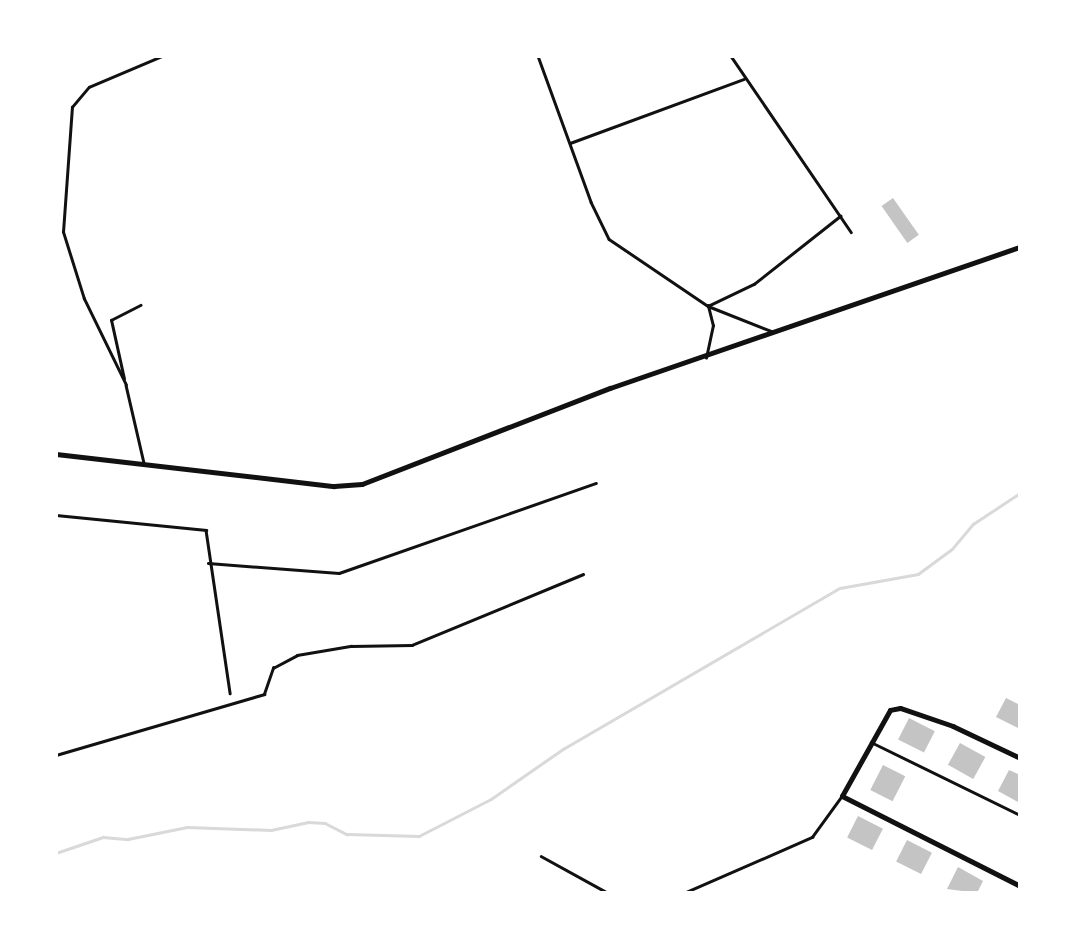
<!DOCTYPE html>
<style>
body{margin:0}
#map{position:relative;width:1076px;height:949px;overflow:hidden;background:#fff;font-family:"Times New Roman",serif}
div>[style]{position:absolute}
.stream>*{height:2.5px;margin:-1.25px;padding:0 1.25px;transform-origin:1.25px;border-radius:1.25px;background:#d9d9d9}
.building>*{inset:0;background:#c4c4c4;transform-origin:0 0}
.service>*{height:2.5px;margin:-1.25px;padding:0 1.25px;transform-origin:1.25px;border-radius:1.25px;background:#111}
.minor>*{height:5px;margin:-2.5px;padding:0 2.5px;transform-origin:2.5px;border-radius:2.5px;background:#111}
span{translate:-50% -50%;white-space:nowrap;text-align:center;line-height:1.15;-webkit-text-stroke:7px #fff;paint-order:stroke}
.frame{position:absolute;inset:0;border:58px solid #fff;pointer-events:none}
</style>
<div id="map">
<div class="stream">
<i style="left:56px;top:853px;width:50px;rotate:-18.8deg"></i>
<i style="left:103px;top:837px;width:25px;rotate:5deg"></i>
<i style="left:128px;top:839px;width:60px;rotate:-11.5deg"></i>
<i style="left:187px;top:827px;width:84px;rotate:2deg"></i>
<i style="left:271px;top:830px;width:38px;rotate:-12deg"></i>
<i style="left:308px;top:822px;width:17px;rotate:3deg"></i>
<i style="left:325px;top:823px;width:25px;rotate:27deg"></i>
<i style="left:347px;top:834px;width:72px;rotate:1.6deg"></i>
<i style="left:419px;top:836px;width:81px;rotate:-27.2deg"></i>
<i style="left:491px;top:799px;width:88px;rotate:-34.8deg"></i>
<i style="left:563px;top:749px;width:320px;rotate:-30.2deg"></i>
<i style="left:840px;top:588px;width:79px;rotate:-10.2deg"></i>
<i style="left:918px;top:574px;width:42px;rotate:-36.3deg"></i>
<i style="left:952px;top:549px;width:33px;rotate:-50deg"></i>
<i style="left:973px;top:524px;width:56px;rotate:-33.4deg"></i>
</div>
<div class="building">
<i style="left:893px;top:198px;width:45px;height:14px;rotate:55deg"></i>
<i style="clip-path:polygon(1006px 698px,1020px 705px,1020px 729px,996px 717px)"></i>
<i style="left:909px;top:718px;width:29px;height:24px;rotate:27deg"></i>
<i style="left:960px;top:743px;width:29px;height:25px;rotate:29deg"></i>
<i style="left:883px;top:765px;width:25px;height:28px;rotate:27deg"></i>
<i style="clip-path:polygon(1009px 770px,1020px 775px,1020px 803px,998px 791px)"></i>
<i style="left:858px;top:816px;width:28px;height:24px;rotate:27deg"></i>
<i style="left:907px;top:840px;width:28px;height:24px;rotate:27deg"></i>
<i style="clip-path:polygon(958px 867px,983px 881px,977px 893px,947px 889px)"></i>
</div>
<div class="service">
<i style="left:538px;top:56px;width:155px;rotate:70deg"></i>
<i style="left:591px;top:202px;width:41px;rotate:64.1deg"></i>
<i style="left:609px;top:239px;width:120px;rotate:34.1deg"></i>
<i style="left:708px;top:306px;width:68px;rotate:21.6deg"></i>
<i style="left:731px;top:56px;width:213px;rotate:55.7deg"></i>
<i style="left:570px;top:143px;width:185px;rotate:-20.2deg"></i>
<i style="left:706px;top:358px;width:33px;rotate:-78deg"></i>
<i style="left:713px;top:326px;width:21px;rotate:-104deg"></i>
<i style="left:708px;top:306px;width:51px;rotate:-25.6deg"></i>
<i style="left:754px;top:284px;width:110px;rotate:-38.3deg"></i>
<i style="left:124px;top:379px;width:60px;rotate:-102.4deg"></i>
<i style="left:111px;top:320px;width:33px;rotate:-27deg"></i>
<i style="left:126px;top:385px;width:96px;rotate:-116deg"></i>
<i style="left:84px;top:299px;width:70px;rotate:-107.4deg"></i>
<i style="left:63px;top:232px;width:125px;rotate:-85.9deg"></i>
<i style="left:72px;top:107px;width:26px;rotate:-50deg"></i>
<i style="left:89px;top:87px;width:79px;rotate:-23deg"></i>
<i style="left:126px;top:385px;width:80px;rotate:77deg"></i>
<i style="left:56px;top:515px;width:151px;rotate:5.7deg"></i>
<i style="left:206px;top:530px;width:165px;rotate:81.6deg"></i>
<i style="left:208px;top:563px;width:131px;rotate:4.4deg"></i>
<i style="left:339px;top:573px;width:272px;rotate:-19.3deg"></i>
<i style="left:871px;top:742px;width:166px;rotate:26.1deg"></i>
<i style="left:56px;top:755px;width:217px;rotate:-16.3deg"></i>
<i style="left:264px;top:694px;width:28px;rotate:-71deg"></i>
<i style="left:273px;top:668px;width:27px;rotate:-28deg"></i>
<i style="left:297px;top:655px;width:55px;rotate:-9.5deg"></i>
<i style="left:351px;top:646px;width:61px;rotate:-0.9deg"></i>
<i style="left:412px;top:645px;width:185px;rotate:-22.5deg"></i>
<i style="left:541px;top:856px;width:77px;rotate:28.9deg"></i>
<i style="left:684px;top:893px;width:140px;rotate:-23.6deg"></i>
<i style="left:812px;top:837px;width:49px;rotate:-54.1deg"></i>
</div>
<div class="minor">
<i style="left:56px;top:454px;width:280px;rotate:6.6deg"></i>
<i style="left:334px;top:486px;width:28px;rotate:-4deg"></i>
<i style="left:362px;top:484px;width:266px;rotate:-21.2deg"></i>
<i style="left:610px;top:388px;width:434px;rotate:-19deg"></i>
<i style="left:1020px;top:758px;width:74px;rotate:-154.5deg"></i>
<i style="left:953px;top:726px;width:56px;rotate:-161.2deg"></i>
<i style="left:900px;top:708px;width:10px;rotate:169deg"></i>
<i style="left:890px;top:710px;width:98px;rotate:119.2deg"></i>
<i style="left:842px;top:796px;width:199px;rotate:26.8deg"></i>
</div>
<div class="frame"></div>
</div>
